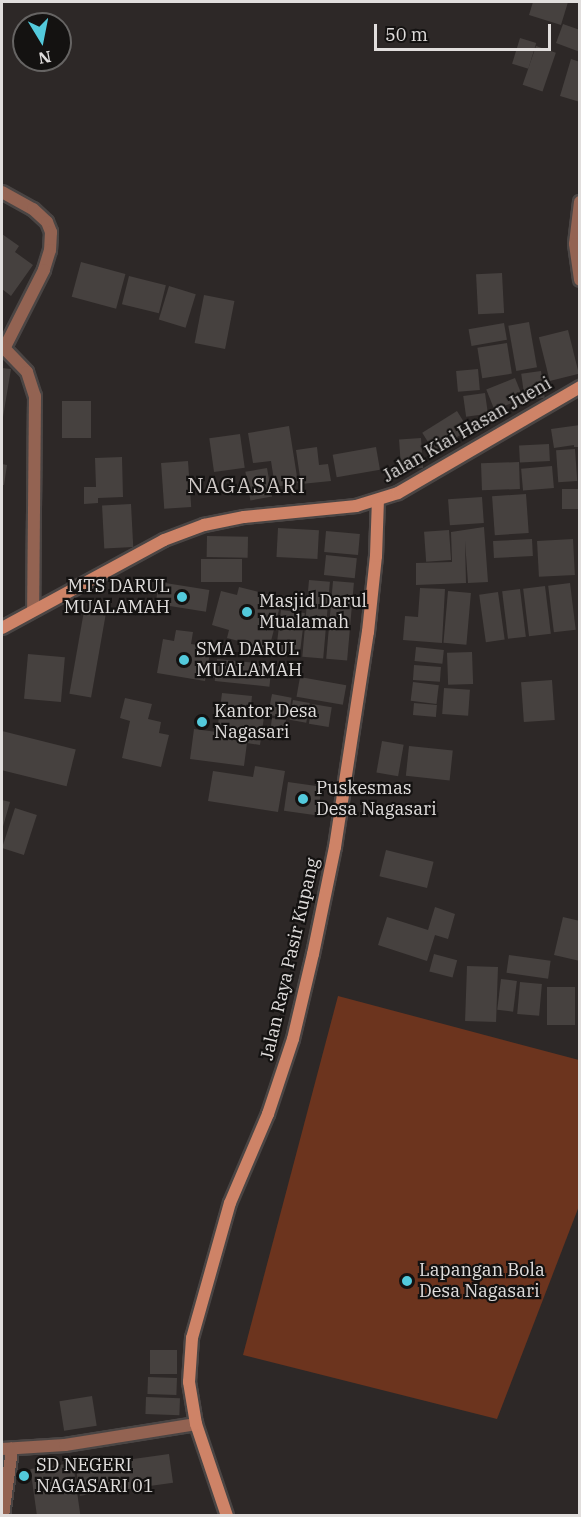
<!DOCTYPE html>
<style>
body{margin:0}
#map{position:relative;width:581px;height:1517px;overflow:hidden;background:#2d2827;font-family:"IBM Plex Serif",serif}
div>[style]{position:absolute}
.green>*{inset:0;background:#6c341e}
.building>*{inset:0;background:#46413f;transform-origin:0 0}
.roads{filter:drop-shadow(2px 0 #4a4544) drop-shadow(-2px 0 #4a4544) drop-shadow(0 2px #4a4544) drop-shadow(0 -2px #4a4544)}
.street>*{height:12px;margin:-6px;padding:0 6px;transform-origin:6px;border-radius:6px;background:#936352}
.secondary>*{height:12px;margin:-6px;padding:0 6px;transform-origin:6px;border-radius:6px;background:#ce8367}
.dots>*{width:16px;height:16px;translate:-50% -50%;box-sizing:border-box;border:3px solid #141211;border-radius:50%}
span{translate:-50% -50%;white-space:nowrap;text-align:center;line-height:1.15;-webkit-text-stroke:4.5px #141211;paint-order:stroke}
.street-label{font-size:18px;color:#e1dedd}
.poi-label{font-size:18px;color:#e1dedd}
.right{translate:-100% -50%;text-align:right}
.left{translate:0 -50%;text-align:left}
.quarter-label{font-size:21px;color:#cec8c6;letter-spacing:1.5px}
.frame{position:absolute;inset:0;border:3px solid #e1dedd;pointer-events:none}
.north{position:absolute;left:12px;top:12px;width:60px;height:60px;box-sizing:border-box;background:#141211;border:2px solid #666463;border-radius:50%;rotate:170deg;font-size:16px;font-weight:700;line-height:24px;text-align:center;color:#e1dedd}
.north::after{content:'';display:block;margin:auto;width:21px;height:27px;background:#53cadc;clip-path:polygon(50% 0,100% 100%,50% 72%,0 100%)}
.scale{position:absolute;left:374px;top:24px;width:177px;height:27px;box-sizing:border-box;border:3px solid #e1dedd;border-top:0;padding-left:8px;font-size:18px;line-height:21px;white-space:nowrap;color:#e1dedd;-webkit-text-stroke:4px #141211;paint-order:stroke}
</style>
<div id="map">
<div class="green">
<i style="clip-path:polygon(338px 996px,579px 1060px,579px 1206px,497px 1419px,243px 1355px)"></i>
</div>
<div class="building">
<i style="clip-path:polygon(533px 2px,568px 2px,561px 25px,529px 15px)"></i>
<i style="clip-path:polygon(563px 24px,580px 30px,580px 52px,556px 43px)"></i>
<i style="left:520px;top:38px;width:17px;height:27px;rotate:17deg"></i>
<i style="left:536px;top:46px;width:21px;height:41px;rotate:19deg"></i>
<i style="clip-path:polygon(571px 59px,580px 62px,580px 102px,560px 96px)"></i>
<i style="clip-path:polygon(2px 234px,19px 246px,15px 252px,33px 265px,11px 296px,2px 289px)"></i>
<i style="left:81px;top:262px;width:46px;height:36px;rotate:15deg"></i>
<i style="left:502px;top:273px;width:40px;height:26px;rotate:87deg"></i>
<i style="left:129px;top:276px;width:38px;height:29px;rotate:14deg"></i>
<i style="left:169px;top:286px;width:28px;height:35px;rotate:17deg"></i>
<i style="left:204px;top:295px;width:31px;height:49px;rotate:11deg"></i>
<i style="left:529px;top:322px;width:46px;height:21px;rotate:80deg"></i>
<i style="left:504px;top:323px;width:17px;height:36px;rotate:80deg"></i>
<i style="left:568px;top:330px;width:45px;height:30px;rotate:76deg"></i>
<i style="left:507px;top:343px;width:31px;height:30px;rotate:81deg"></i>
<i style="clip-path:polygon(2px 368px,11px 369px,3px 417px,2px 417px)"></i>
<i style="left:478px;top:369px;width:21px;height:22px;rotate:85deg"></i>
<i style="left:541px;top:371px;width:27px;height:20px;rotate:82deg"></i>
<i style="left:515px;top:378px;width:22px;height:31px;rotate:68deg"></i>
<i style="left:485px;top:393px;width:21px;height:22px;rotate:82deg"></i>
<i style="left:91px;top:401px;width:37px;height:29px;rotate:90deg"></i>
<i style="left:457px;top:411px;width:22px;height:41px;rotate:58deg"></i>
<i style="clip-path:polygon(580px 425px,580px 447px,574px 447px,574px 445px,554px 448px,551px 429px)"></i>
<i style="clip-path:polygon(289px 426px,298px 483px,275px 487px,271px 461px,253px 463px,248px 433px)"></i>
<i style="left:240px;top:434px;width:34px;height:31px;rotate:82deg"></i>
<i style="left:421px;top:438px;width:30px;height:22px;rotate:86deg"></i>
<i style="left:549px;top:444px;width:17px;height:30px;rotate:87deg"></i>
<i style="clip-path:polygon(317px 447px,319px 465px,328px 464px,331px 481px,301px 484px,296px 450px)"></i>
<i style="left:376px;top:447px;width:23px;height:44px;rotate:80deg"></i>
<i style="left:575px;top:449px;width:32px;height:19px;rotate:86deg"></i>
<i style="clip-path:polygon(122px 457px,123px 497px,98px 498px,98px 503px,84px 504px,84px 487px,96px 487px,95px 458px)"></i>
<i style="left:188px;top:461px;width:46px;height:27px;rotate:86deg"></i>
<i style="left:519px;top:462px;width:27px;height:38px;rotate:88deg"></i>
<i style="clip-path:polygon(2px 464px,7px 465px,4px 485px,2px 485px)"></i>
<i style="left:552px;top:466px;width:22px;height:31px;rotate:85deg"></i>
<i style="left:267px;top:468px;width:29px;height:22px;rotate:80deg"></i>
<i style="left:580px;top:489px;width:20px;height:18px;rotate:90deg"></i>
<i style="left:526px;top:494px;width:39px;height:34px;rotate:86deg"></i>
<i style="left:482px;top:497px;width:26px;height:34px;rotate:86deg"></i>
<i style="left:131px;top:504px;width:43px;height:29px;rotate:87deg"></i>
<i style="clip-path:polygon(484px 527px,488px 582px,468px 583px,465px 541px,466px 583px,416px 585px,416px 563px,452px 562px,451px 532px)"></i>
<i style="left:278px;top:528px;width:41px;height:29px;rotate:3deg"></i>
<i style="left:449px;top:530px;width:30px;height:25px;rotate:86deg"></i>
<i style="left:326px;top:531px;width:34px;height:21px;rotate:5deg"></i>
<i style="left:207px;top:536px;width:41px;height:21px;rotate:1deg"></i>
<i style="left:532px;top:539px;width:17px;height:39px;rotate:87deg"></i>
<i style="left:573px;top:539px;width:36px;height:36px;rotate:87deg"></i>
<i style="left:326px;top:555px;width:31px;height:20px;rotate:6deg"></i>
<i style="left:201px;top:559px;width:41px;height:23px"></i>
<i style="left:309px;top:580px;width:21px;height:77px;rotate:5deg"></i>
<i style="left:333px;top:581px;width:21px;height:78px;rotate:5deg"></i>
<i style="left:159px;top:582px;width:51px;height:22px;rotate:9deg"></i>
<i style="left:570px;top:583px;width:47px;height:22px;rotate:83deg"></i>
<i style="left:545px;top:586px;width:48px;height:22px;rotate:83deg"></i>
<i style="clip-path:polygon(239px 587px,282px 598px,269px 649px,227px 638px,229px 630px,212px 625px,221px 591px,237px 595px)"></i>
<i style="clip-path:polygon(420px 588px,445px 589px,442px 643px,403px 640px,405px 616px,418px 617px)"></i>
<i style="left:520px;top:589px;width:48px;height:18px;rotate:83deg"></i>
<i style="left:448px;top:591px;width:23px;height:52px;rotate:5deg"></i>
<i style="left:498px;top:592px;width:48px;height:19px;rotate:82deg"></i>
<i style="left:281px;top:610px;width:24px;height:43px;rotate:7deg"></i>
<i style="left:84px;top:611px;width:22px;height:84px;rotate:10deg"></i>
<i style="clip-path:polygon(176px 630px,193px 632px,191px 644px,211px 647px,205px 681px,157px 673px,163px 639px,174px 641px)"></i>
<i style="left:416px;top:647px;width:28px;height:14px;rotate:6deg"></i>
<i style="left:472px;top:652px;width:32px;height:25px;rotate:88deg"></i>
<i style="left:28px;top:654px;width:37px;height:45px;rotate:5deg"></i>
<i style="left:217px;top:659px;width:55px;height:22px;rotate:6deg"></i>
<i style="left:414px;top:665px;width:27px;height:15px;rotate:4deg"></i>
<i style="left:300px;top:677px;width:47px;height:20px;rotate:10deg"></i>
<i style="left:552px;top:680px;width:40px;height:31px;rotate:86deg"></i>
<i style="left:413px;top:682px;width:26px;height:19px;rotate:7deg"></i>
<i style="left:444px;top:688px;width:26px;height:26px;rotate:4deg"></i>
<i style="clip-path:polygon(222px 693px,252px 696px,250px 715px,264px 717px,260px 745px,247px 743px,244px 766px,190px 759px,194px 729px,217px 732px)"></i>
<i style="left:272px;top:694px;width:20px;height:21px;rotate:11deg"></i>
<i style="clip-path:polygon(125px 698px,152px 704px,148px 719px,161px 722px,159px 733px,169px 735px,161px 767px,122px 758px,130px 721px,120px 718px)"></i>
<i style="left:293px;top:700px;width:17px;height:20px;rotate:10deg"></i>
<i style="left:414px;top:703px;width:23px;height:12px;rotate:5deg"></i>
<i style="left:312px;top:704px;width:20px;height:20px;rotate:9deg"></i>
<i style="left:272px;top:718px;width:14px;height:18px;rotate:8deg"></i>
<i style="left:2px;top:731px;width:76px;height:38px;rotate:14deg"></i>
<i style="left:382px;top:741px;width:22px;height:32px;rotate:10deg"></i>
<i style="left:409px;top:746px;width:44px;height:30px;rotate:6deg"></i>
<i style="clip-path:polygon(255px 766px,285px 771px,278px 812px,208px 801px,213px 771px,253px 777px)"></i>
<i style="left:288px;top:782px;width:34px;height:29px;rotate:8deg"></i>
<i style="clip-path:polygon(2px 800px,10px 802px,2px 830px)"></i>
<i style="left:15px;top:808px;width:23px;height:42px;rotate:18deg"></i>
<i style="left:386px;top:850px;width:49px;height:27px;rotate:14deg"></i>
<i style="clip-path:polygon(435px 907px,455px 914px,448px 939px,435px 935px,427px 961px,378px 945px,387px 917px,428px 930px)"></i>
<i style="clip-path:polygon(563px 917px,580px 921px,580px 961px,554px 955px)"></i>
<i style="left:434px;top:954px;width:24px;height:18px;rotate:15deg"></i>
<i style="left:509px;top:955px;width:42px;height:18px;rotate:8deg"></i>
<i style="left:467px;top:966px;width:31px;height:55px;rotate:2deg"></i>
<i style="left:501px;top:979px;width:16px;height:31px;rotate:7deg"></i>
<i style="left:520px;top:982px;width:22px;height:32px;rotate:5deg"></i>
<i style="left:547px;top:987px;width:28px;height:38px"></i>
<i style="left:150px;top:1350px;width:27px;height:24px"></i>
<i style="left:148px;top:1377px;width:29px;height:17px;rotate:2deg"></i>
<i style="left:92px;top:1396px;width:30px;height:33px;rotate:81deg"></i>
<i style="left:146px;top:1397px;width:34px;height:17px;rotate:2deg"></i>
<i style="left:169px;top:1454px;width:29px;height:94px;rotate:82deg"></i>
<i style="left:73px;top:1463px;width:53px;height:43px;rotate:82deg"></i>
</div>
<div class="roads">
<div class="street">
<i style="left:2px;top:192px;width:35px;rotate:29deg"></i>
<i style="left:33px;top:209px;width:19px;rotate:43deg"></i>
<i style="left:47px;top:222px;width:11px;rotate:68deg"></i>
<i style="left:51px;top:232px;width:18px;rotate:93deg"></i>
<i style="left:50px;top:250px;width:21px;rotate:107deg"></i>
<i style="left:44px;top:270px;width:86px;rotate:116.9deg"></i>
<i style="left:580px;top:202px;width:42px;rotate:96.8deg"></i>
<i style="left:575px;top:244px;width:36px;rotate:82deg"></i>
<i style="left:2px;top:346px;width:36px;rotate:46deg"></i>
<i style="left:27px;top:372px;width:25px;rotate:72deg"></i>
<i style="left:35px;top:396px;width:213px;rotate:90.5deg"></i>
<i style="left:2px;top:1449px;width:63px;rotate:-3.6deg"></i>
<i style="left:65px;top:1445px;width:133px;rotate:-9.1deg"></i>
<i style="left:3px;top:1516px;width:68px;rotate:-82.3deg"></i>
</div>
<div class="secondary">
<i style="left:2px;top:628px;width:184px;rotate:-28.5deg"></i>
<i style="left:164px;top:540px;width:43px;rotate:-20.6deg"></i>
<i style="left:204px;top:525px;width:41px;rotate:-11.3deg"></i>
<i style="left:244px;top:517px;width:113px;rotate:-5.6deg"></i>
<i style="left:356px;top:506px;width:44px;rotate:-17.2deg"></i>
<i style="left:398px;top:493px;width:211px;rotate:-30.2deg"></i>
<i style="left:227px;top:1516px;width:97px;rotate:-108.6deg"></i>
<i style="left:196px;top:1424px;width:43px;rotate:-99.5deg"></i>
<i style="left:189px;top:1382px;width:44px;rotate:-86.1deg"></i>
<i style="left:192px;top:1338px;width:140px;rotate:-74.3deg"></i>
<i style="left:230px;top:1203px;width:97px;rotate:-66.9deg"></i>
<i style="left:268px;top:1114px;width:79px;rotate:-71.6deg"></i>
<i style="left:293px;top:1039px;width:87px;rotate:-76.8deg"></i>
<i style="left:313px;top:954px;width:109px;rotate:-78.4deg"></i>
<i style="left:335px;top:847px;width:218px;rotate:-81.3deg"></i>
<i style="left:368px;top:632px;width:76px;rotate:-84deg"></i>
<i style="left:376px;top:556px;width:56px;rotate:-88deg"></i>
</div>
</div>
<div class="dots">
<i style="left:182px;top:597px;background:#53cadc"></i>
<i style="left:247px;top:612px;background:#53cadc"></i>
<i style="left:184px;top:660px;background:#53cadc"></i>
<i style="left:202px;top:722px;background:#53cadc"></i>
<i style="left:303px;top:799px;background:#53cadc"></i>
<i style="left:407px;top:1281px;background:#53cadc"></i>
<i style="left:24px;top:1476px;background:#53cadc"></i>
</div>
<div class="street-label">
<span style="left:467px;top:430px;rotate:-30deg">Jalan Kiai Hasan Jueni</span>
<span style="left:290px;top:959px;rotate:-77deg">Jalan Raya Pasir Kupang</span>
</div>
<div class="poi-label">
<span class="right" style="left:170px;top:597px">MTS DARUL<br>MUALAMAH</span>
<span class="left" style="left:259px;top:612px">Masjid Darul<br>Mualamah</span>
<span class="left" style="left:196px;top:660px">SMA DARUL<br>MUALAMAH</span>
<span class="left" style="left:214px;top:722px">Kantor Desa<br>Nagasari</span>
<span class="left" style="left:316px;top:799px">Puskesmas<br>Desa Nagasari</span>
<span class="left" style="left:419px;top:1281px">Lapangan Bola<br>Desa Nagasari</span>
<span class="left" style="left:36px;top:1476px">SD NEGERI<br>NAGASARI 01</span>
</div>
<div class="quarter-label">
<span style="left:247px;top:485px">NAGASARI</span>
</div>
<div class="frame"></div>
<div class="north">N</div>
<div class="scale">50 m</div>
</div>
